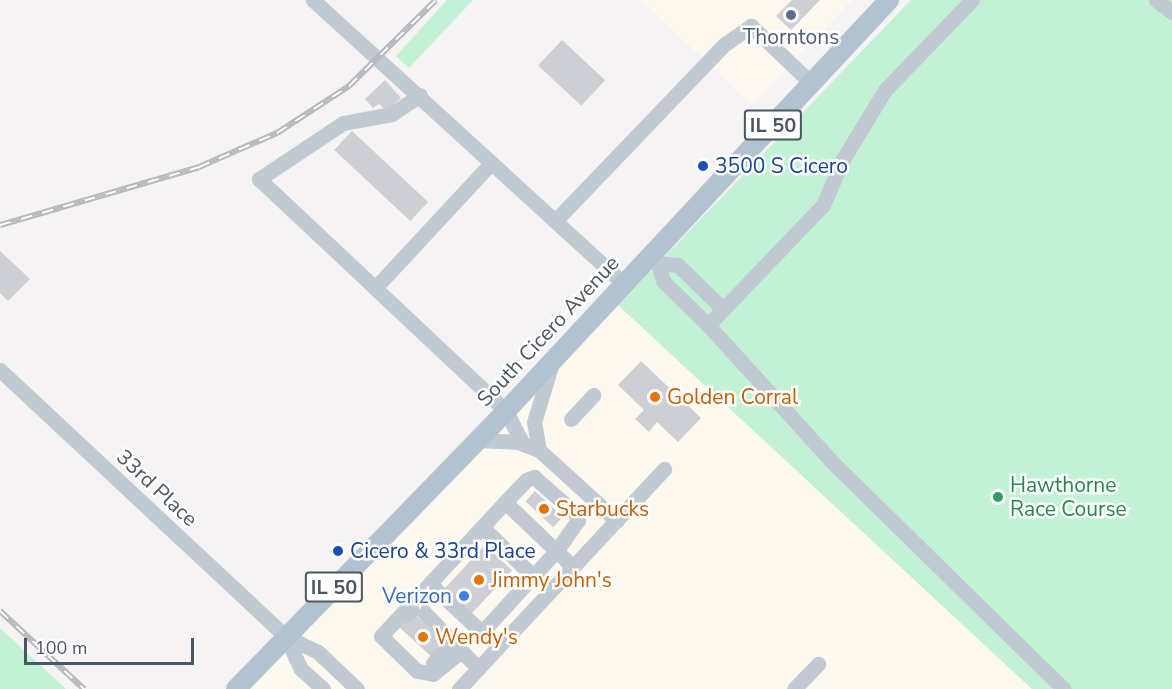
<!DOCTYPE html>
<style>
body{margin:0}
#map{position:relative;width:1172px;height:689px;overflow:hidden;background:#f5f3f3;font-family:"Nunito Sans",sans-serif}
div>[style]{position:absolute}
.commercial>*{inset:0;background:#fdf9ef}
.green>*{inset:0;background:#c3f1d5}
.building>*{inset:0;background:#cdcfd5;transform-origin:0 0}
.minor>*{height:15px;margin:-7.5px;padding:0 7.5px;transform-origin:7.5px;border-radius:7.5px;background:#c1cad2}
.major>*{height:20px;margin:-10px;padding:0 10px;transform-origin:10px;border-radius:10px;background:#b3c2d1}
.rail>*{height:6px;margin-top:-3px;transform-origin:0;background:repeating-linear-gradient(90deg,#fff 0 11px,#b5b8bd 0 22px);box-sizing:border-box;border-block:2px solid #b5b8bd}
.dots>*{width:16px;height:16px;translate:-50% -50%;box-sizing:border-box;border:3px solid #fff;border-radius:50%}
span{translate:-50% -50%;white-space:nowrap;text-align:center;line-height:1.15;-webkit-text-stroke:5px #fff;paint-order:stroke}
.shield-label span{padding:2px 4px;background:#fff;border:2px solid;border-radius:4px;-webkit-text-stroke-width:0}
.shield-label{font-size:20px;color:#4a5661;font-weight:700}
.service-label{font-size:21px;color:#4e5e75}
.transit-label{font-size:21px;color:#164399}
.left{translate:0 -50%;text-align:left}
.street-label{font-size:21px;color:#4a5661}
.food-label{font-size:21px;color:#c56008}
.leisure-label{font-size:21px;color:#27864d}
.shop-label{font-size:21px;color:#366cbe}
.right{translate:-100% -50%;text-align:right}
.scale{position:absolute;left:24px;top:638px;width:170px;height:27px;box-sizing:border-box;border:3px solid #4a5661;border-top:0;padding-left:8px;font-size:18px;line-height:21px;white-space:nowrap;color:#4a5661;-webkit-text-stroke:4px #fff;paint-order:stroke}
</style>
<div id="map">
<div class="commercial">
<i style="clip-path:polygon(641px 0,852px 0,752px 105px)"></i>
<i style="clip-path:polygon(618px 305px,1032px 689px,244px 689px)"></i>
</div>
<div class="green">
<i style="clip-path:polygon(447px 0,473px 0,409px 68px,396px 56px)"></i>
<i style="clip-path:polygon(911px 0,1172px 0,1172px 689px,1032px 689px,618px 305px)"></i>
<i style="clip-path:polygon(0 628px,66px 689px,0 689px)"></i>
</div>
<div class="building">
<i style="clip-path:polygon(792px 0,820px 0,791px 30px,776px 16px)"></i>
<i style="left:562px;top:40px;width:59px;height:35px;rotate:43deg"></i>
<i style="clip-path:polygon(385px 80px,401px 98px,387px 111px,379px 104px,373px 108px,365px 99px)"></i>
<i style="left:352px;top:131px;width:104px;height:26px;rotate:43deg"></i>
<i style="clip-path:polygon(0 251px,30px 279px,8px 301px,0 293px)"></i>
<i style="clip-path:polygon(641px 361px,701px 418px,678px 442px,657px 422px,649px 432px,635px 419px,644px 410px,618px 385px)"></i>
<i style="left:535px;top:491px;width:38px;height:14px;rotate:43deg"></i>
<i style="left:485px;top:545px;width:37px;height:60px;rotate:43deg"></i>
<i style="clip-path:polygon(413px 613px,437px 635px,435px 638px,441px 649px,433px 658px,399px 627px)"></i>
</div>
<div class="minor">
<i style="left:313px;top:0;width:423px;rotate:42.4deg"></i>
<i style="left:1156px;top:0;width:20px;rotate:37deg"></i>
<i style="left:420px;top:95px;width:34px;rotate:146deg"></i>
<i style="left:392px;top:114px;width:50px;rotate:169.6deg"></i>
<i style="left:343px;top:123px;width:101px;rotate:146.3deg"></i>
<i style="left:259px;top:179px;width:159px;rotate:43.2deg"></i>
<i style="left:375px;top:288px;width:171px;rotate:-47.1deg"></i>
<i style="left:555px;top:221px;width:245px;rotate:-46.2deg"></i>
<i style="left:725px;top:44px;width:32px;rotate:-35deg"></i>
<i style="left:751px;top:26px;width:83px;rotate:43.5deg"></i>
<i style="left:651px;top:256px;width:10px;rotate:45deg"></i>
<i style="left:658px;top:263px;width:19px;rotate:74deg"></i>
<i style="left:663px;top:281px;width:63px;rotate:44.4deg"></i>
<i style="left:708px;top:325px;width:186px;rotate:47.8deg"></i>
<i style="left:833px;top:463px;width:323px;rotate:44.4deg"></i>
<i style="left:658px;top:263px;width:20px;rotate:6deg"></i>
<i style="left:678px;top:265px;width:63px;rotate:44.4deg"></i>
<i style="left:375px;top:288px;width:180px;rotate:43.2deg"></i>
<i style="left:506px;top:411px;width:36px;rotate:63deg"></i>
<i style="left:708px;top:325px;width:166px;rotate:-46.2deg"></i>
<i style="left:823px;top:205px;width:50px;rotate:-66.5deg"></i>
<i style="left:843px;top:159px;width:81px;rotate:-58.7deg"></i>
<i style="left:885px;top:90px;width:125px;rotate:-46deg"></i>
<i style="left:0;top:370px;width:391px;rotate:43deg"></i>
<i style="left:286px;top:637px;width:35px;rotate:25deg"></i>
<i style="left:318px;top:652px;width:54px;rotate:43.5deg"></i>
<i style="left:571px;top:419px;width:33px;rotate:-47deg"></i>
<i style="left:478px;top:440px;width:40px;rotate:2.9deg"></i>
<i style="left:518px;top:442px;width:22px;rotate:21deg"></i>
<i style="left:539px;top:450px;width:105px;rotate:42.3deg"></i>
<i style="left:539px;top:450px;width:28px;rotate:-100deg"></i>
<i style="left:534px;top:422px;width:62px;rotate:-73deg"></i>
<i style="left:505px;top:502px;width:94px;rotate:43.7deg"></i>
<i style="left:482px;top:527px;width:71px;rotate:43.9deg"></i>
<i style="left:430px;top:584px;width:81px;rotate:43deg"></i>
<i style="left:406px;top:615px;width:15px;rotate:-42deg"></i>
<i style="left:417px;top:605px;width:88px;rotate:45.9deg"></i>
<i style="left:286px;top:637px;width:35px;rotate:65deg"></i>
<i style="left:301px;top:669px;width:30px;rotate:42deg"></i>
<i style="left:460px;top:652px;width:35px;rotate:141deg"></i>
<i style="left:433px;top:674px;width:16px;rotate:-169deg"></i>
<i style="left:417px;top:671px;width:50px;rotate:-135.8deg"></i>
<i style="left:381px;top:636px;width:183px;rotate:-47.2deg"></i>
<i style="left:505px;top:502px;width:30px;rotate:-46deg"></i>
<i style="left:526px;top:480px;width:9px;rotate:-21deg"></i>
<i style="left:534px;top:477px;width:55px;rotate:41.3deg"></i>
<i style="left:575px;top:513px;width:8px;rotate:67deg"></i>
<i style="left:578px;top:520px;width:38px;rotate:125deg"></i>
<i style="left:556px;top:551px;width:110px;rotate:132.4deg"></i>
<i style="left:433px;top:663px;width:27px;rotate:-48deg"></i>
<i style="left:459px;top:689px;width:301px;rotate:-47deg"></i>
<i style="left:794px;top:689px;width:35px;rotate:-46deg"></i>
</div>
<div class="major">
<i style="left:236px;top:689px;width:388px;rotate:-45.8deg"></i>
<i style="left:506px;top:411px;width:562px;rotate:-47.02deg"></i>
</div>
<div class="rail">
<i style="left:0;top:225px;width:207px;rotate:-16.2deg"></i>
<i style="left:199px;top:167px;width:85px;rotate:-23.6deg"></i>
<i style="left:277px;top:133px;width:86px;rotate:-33.1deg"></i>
<i style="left:349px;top:86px;width:122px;rotate:-44.7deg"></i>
<i style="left:0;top:611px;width:115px;rotate:42.9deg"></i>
</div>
<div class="dots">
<i style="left:791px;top:15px;background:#5c6f8a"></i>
<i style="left:703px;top:166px;background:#1a4fb4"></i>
<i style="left:655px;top:397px;background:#e8710a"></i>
<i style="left:998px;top:497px;background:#2e9e5b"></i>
<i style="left:544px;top:509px;background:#e8710a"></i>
<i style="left:338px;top:551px;background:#1a4fb4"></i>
<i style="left:479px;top:580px;background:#e8710a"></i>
<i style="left:464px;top:596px;background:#3f7fe0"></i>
<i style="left:423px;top:637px;background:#e8710a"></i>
</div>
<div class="shield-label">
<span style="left:773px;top:125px">IL 50</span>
<span style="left:334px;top:587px">IL 50</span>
</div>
<div class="service-label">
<span style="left:791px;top:37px">Thorntons</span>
</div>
<div class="transit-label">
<span class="left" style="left:715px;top:166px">3500 S Cicero</span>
<span class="left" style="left:350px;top:551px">Cicero &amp; 33rd Place</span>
</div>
<div class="street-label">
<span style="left:548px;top:331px;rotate:-47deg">South Cicero Avenue</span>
<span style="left:157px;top:488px;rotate:43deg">33rd Place</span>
</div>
<div class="food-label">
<span class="left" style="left:667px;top:397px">Golden Corral</span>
<span class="left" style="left:556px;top:509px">Starbucks</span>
<span class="left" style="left:491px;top:580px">Jimmy John's</span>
<span class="left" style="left:435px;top:637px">Wendy's</span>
</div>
<div class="leisure-label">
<span class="left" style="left:1010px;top:497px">Hawthorne<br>Race Course</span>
</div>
<div class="shop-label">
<span class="right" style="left:452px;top:596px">Verizon</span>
</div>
<div class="scale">100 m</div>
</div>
